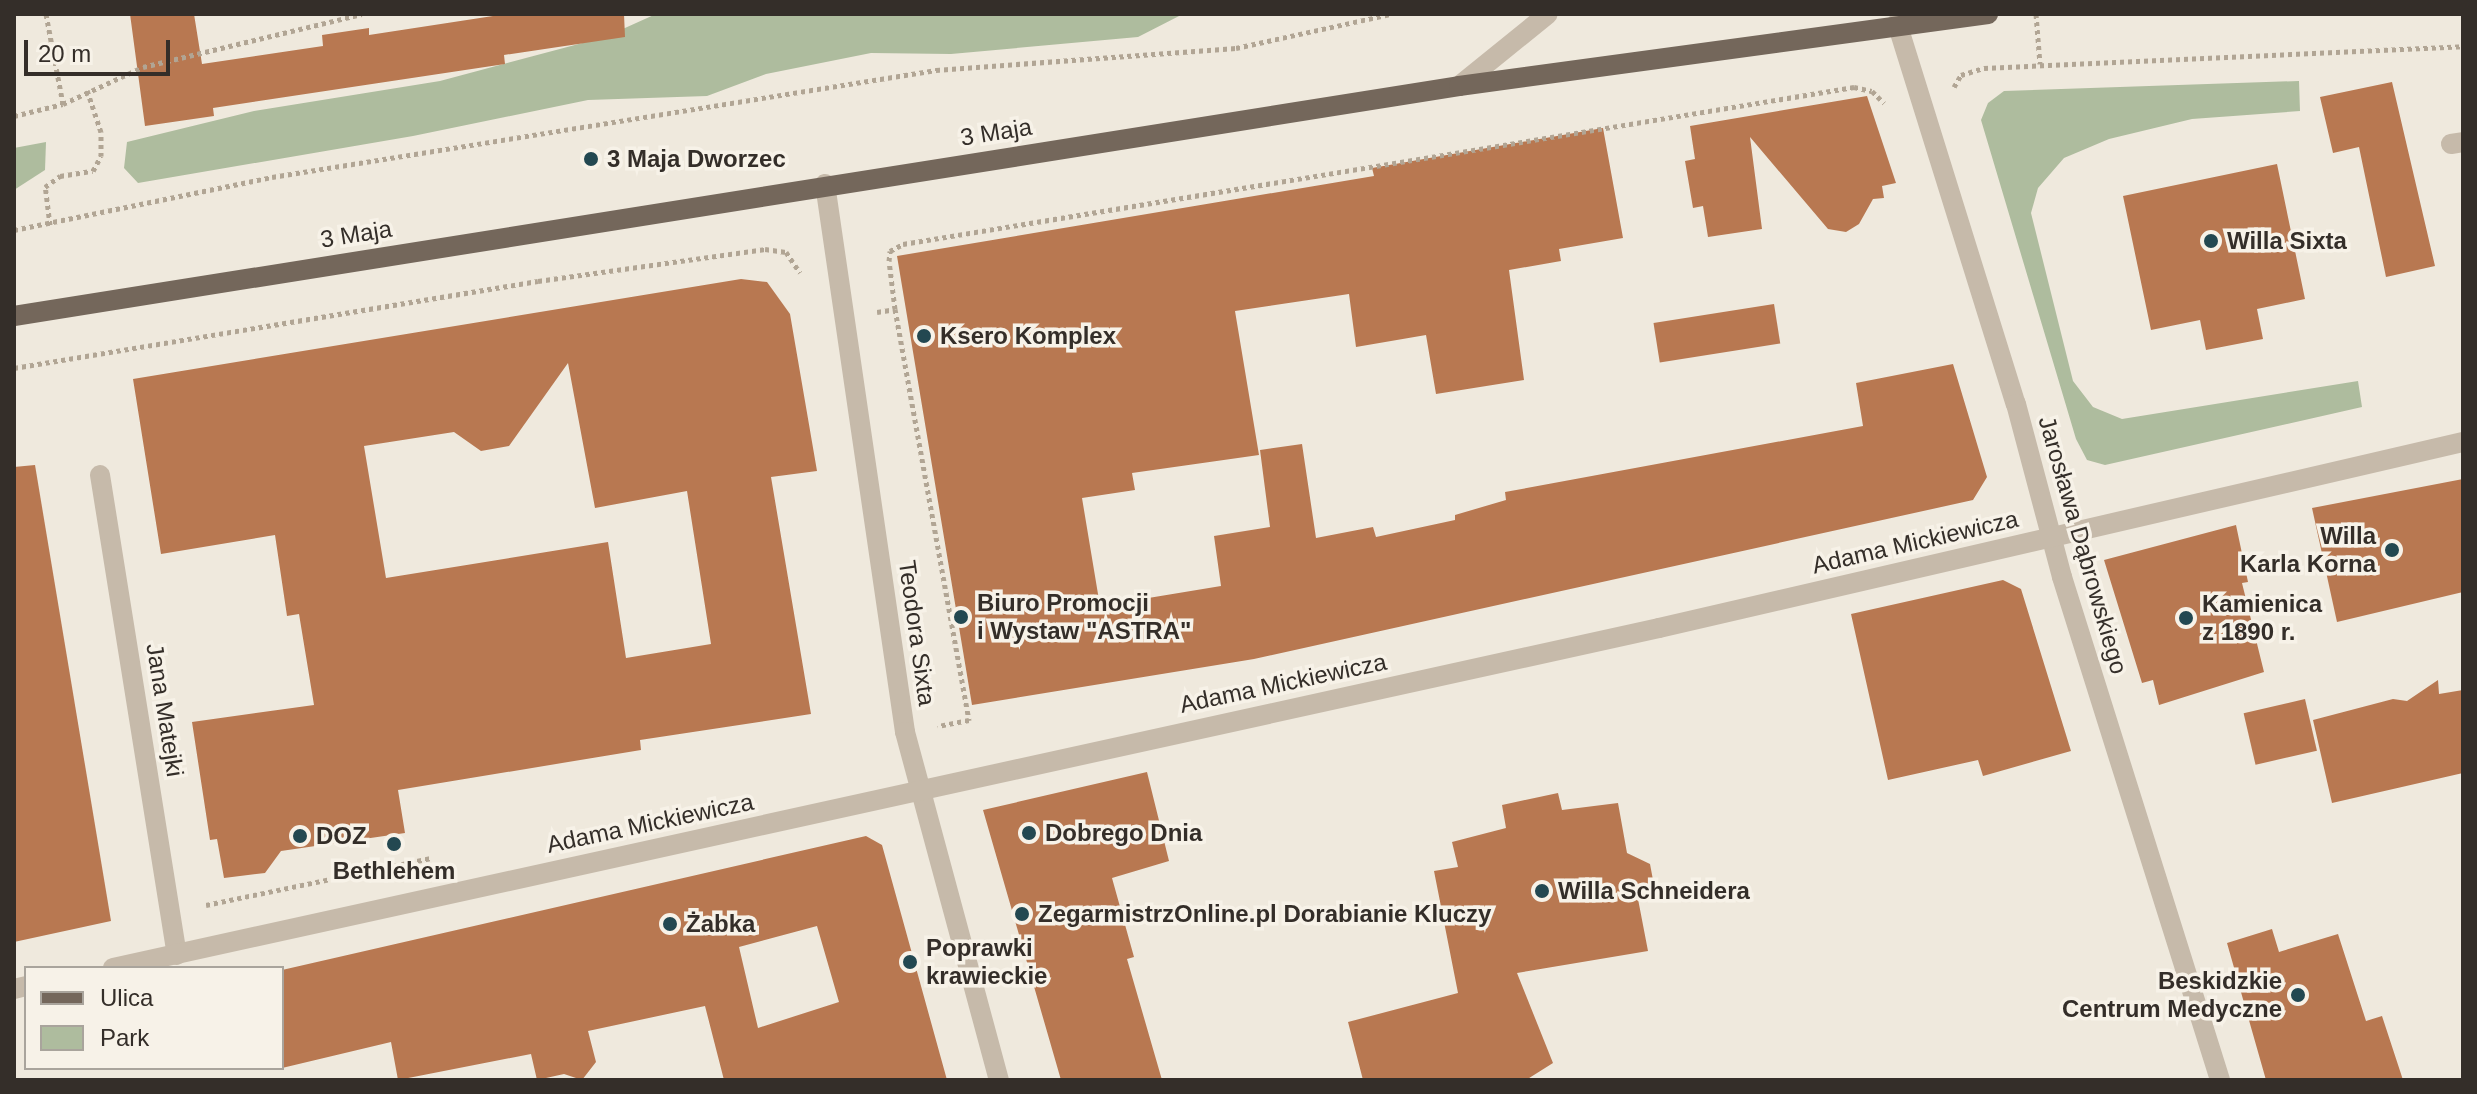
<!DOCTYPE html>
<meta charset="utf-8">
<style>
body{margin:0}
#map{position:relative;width:2477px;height:1094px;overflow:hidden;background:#efe9dd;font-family:Arial,sans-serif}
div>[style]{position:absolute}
.green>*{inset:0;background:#aebc9e}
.building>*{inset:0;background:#b87851;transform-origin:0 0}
.path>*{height:5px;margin-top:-2.5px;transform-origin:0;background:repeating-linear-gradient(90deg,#b1a594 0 4px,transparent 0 8px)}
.minor>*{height:20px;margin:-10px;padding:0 10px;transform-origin:10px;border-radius:10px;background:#c6baaa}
.major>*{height:20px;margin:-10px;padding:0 10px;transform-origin:10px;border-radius:10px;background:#74675b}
.dots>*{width:22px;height:22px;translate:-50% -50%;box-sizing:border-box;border:4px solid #f7f2e8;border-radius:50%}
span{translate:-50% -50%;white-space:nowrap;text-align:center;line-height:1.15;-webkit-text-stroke:7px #f7f2e8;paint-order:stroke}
.street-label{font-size:24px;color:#342e29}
.poi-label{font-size:24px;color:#342e29;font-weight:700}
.left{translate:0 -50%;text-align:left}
.right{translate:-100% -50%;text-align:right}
.frame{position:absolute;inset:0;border:16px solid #342e29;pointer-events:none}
.legend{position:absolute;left:24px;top:966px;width:260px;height:104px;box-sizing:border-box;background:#f7f2e8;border:2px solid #a9a49c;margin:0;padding:10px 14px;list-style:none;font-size:24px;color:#342e29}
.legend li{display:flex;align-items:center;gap:16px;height:40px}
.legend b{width:40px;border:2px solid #a9a49c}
.scale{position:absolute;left:24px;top:40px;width:146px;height:36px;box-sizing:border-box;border:4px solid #342e29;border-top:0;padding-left:10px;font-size:24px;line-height:28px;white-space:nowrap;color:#342e29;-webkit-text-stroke:6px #f7f2e8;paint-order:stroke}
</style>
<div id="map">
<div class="green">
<i style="clip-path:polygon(656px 14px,1183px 14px,1138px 37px,951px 54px,871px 53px,766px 74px,707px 96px,588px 100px,413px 136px,138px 183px,124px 168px,127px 142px,254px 111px,440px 81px,605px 37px)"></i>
<i style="clip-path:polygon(2299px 81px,2300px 111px,2192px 119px,2109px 139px,2064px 158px,2038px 188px,2031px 213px,2073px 381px,2093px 407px,2122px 419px,2358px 381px,2362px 407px,2105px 465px,2087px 460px,2076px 439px,1981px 120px,1988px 103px,2004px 91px)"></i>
<i style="clip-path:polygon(46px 142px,45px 170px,14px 190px,14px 148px)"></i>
</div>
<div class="building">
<i style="clip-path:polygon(130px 14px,194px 14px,202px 64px,323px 46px,322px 35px,369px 28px,369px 35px,506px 14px,624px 14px,625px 37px,504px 55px,505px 64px,213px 108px,214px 116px,145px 126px)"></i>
<i style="clip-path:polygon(2392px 82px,2435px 266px,2386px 277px,2359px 147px,2333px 153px,2320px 97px)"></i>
<i style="clip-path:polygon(1867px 96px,1896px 183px,1882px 186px,1884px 198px,1873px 199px,1859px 224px,1846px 232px,1828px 229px,1750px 137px,1762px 229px,1708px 237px,1703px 206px,1693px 208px,1685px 161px,1695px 159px,1690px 126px)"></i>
<i style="clip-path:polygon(1603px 128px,1623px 238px,1559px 249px,1561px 261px,1509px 270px,1524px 380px,1436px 394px,1426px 335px,1356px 347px,1349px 294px,1235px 311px,1259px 455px,1132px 473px,1135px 490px,1082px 498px,1100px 606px,1221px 586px,1214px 536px,1270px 527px,1260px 450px,1302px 444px,1316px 538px,1373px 527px,1376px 537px,1455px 520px,1455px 515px,1506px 500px,1505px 492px,1863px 426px,1856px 383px,1953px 364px,1987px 477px,1973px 500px,1254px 659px,972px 705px,897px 256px,1374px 176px,1372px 168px)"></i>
<i style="clip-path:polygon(2277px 164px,2305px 299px,2257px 309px,2263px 339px,2206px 350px,2200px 320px,2151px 330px,2123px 196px)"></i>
<i style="clip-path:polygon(evenodd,741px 279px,767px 282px,790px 314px,817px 471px,771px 477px,811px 714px,640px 740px,641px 750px,398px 790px,405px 833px,281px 851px,265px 873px,224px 878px,217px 839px,210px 840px,192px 722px,314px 705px,299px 614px,287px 616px,275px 535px,161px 554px,133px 379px,741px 279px,568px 363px,595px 508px,687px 491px,711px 644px,626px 658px,608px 542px,386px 578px,364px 446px,454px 432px,481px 451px,509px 446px,568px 363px)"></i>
<i style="left:1774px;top:304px;width:40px;height:122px;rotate:81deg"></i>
<i style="clip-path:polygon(35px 465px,111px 921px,14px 942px,14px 467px)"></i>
<i style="clip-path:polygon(2463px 479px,2463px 592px,2337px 622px,2312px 508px)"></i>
<i style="clip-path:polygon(2236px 525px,2248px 582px,2242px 583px,2264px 672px,2159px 705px,2153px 680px,2142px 683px,2104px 560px)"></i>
<i style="clip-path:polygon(2003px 580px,2021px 589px,2071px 751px,1983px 776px,1978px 760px,1888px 780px,1851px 614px)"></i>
<i style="clip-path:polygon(2438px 680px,2439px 694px,2463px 690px,2463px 773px,2332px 803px,2313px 720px,2393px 699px,2407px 701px)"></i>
<i style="left:2305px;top:699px;width:53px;height:63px;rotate:77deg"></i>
<i style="clip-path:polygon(1147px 772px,1169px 861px,1112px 878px,1134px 957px,1127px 959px,1162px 1080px,1061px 1080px,983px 810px)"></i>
<i style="clip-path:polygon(1558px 793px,1562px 810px,1618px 803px,1627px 853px,1650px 864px,1653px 880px,1638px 899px,1648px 951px,1517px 973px,1553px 1063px,1526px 1080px,1363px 1080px,1348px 1022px,1458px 993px,1434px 871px,1458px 867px,1452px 842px,1506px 828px,1502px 805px)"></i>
<i style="clip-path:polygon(evenodd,866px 836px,882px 845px,947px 1080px,724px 1080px,705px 1006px,588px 1031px,596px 1062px,582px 1080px,564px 1074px,537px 1080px,531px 1054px,398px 1080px,391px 1042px,282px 1068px,282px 970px,866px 836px,817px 926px,839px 1002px,758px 1028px,739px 947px,817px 926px)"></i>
<i style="clip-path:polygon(2272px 929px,2279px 952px,2338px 934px,2366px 1021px,2382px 1016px,2403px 1080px,2266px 1080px,2227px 943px)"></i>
</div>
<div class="path">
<i style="left:46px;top:14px;width:92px;rotate:79.3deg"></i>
<i style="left:2036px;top:14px;width:50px;rotate:85.4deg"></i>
<i style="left:1954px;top:87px;width:14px;rotate:-60deg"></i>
<i style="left:1961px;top:75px;width:24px;rotate:-17deg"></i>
<i style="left:1984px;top:68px;width:480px;rotate:-2.6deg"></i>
<i style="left:14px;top:116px;width:50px;rotate:-13.8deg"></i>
<i style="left:63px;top:104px;width:88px;rotate:-24.8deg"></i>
<i style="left:143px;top:67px;width:225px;rotate:-13.6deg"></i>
<i style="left:50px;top:225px;width:38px;rotate:-97deg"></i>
<i style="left:45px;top:187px;width:19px;rotate:-36deg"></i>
<i style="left:60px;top:176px;width:33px;rotate:-9deg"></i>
<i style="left:93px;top:171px;width:17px;rotate:-62deg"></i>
<i style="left:101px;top:156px;width:24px;rotate:-90deg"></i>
<i style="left:101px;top:132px;width:44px;rotate:-108.4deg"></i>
<i style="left:14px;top:230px;width:263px;rotate:-11.6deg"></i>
<i style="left:272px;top:177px;width:673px;rotate:-9.15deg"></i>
<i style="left:936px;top:70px;width:301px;rotate:-4.2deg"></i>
<i style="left:1236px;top:48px;width:158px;rotate:-12.4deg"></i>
<i style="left:895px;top:309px;width:418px;rotate:79.8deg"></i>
<i style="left:969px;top:720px;width:32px;rotate:169deg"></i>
<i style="left:877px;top:312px;width:18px;rotate:-9deg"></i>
<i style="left:895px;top:309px;width:48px;rotate:-97.1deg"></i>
<i style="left:889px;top:261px;width:10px;rotate:-84deg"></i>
<i style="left:890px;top:251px;width:15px;rotate:-28deg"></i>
<i style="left:903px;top:244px;width:964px;rotate:-9.37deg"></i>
<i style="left:1854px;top:87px;width:18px;rotate:13deg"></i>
<i style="left:1872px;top:91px;width:17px;rotate:45deg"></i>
<i style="left:14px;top:368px;width:531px;rotate:-9.43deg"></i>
<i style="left:538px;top:281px;width:229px;rotate:-8deg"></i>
<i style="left:765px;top:249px;width:21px;rotate:8deg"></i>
<i style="left:786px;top:252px;width:25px;rotate:56deg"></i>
<i style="left:206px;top:905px;width:230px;rotate:-11.8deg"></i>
</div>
<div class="minor">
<i style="left:1897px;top:23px;width:399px;rotate:72.7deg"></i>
<i style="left:2016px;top:404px;width:179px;rotate:75.1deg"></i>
<i style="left:2062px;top:577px;width:527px;rotate:72.56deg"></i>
<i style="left:1459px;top:86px;width:114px;rotate:-39deg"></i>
<i style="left:2451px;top:144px;width:12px;rotate:-9deg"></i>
<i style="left:825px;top:184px;width:554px;rotate:81.69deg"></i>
<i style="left:905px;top:732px;width:360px;rotate:74.9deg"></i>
<i style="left:100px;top:475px;width:486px;rotate:80.9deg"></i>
<i style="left:113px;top:968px;width:1583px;rotate:-12.4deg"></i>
<i style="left:1659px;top:628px;width:825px;rotate:-13.03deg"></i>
<i style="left:14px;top:989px;width:12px;rotate:-14deg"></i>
</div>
<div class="major">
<i style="left:14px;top:316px;width:1463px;rotate:-9.04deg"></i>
<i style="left:1459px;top:86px;width:534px;rotate:-7.75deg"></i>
</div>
<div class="dots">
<i style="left:591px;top:159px;background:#234851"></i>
<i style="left:2211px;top:241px;background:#234851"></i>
<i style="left:924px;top:336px;background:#234851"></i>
<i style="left:2392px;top:550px;background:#234851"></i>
<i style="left:961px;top:617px;background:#234851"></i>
<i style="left:2186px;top:618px;background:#234851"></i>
<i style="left:1029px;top:833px;background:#234851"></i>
<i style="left:300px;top:836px;background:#234851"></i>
<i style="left:394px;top:844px;background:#234851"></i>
<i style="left:1542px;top:891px;background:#234851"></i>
<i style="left:1022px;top:914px;background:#234851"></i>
<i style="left:670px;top:924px;background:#234851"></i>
<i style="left:910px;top:962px;background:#234851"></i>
<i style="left:2298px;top:995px;background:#234851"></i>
</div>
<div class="street-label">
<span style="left:996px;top:132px;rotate:-9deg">3 Maja</span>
<span style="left:356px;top:234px;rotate:-9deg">3 Maja</span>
<span style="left:1915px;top:542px;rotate:-13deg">Adama Mickiewicza</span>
<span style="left:2083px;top:545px;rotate:74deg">Jarosława Dąbrowskiego</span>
<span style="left:917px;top:633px;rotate:82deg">Teodora Sixta</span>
<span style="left:1283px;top:683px;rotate:-12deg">Adama Mickiewicza</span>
<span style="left:165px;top:710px;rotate:81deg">Jana Matejki</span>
<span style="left:650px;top:823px;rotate:-12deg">Adama Mickiewicza</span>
</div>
<div class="poi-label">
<span class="left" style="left:607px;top:159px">3 Maja Dworzec</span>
<span class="left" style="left:2227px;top:241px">Willa Sixta</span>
<span class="left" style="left:940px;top:336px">Ksero Komplex</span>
<span class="right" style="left:2376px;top:550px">Willa<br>Karla Korna</span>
<span class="left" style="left:977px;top:617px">Biuro Promocji<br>i Wystaw "ASTRA"</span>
<span class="left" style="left:2202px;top:618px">Kamienica<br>z 1890 r.</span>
<span class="left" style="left:1045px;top:833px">Dobrego Dnia</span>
<span class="left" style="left:316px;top:836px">DOZ</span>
<span style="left:394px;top:871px">Bethlehem</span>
<span class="left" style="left:1558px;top:891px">Willa Schneidera</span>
<span class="left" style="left:1038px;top:914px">ZegarmistrzOnline.pl Dorabianie Kluczy</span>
<span class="left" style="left:686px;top:924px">Żabka</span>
<span class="left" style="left:926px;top:962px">Poprawki<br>krawieckie</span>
<span class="right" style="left:2282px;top:995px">Beskidzkie<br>Centrum Medyczne</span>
</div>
<div class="frame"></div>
<ul class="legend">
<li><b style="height:10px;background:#74675b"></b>Ulica</li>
<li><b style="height:22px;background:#aebc9e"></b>Park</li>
</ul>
<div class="scale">20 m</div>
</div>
